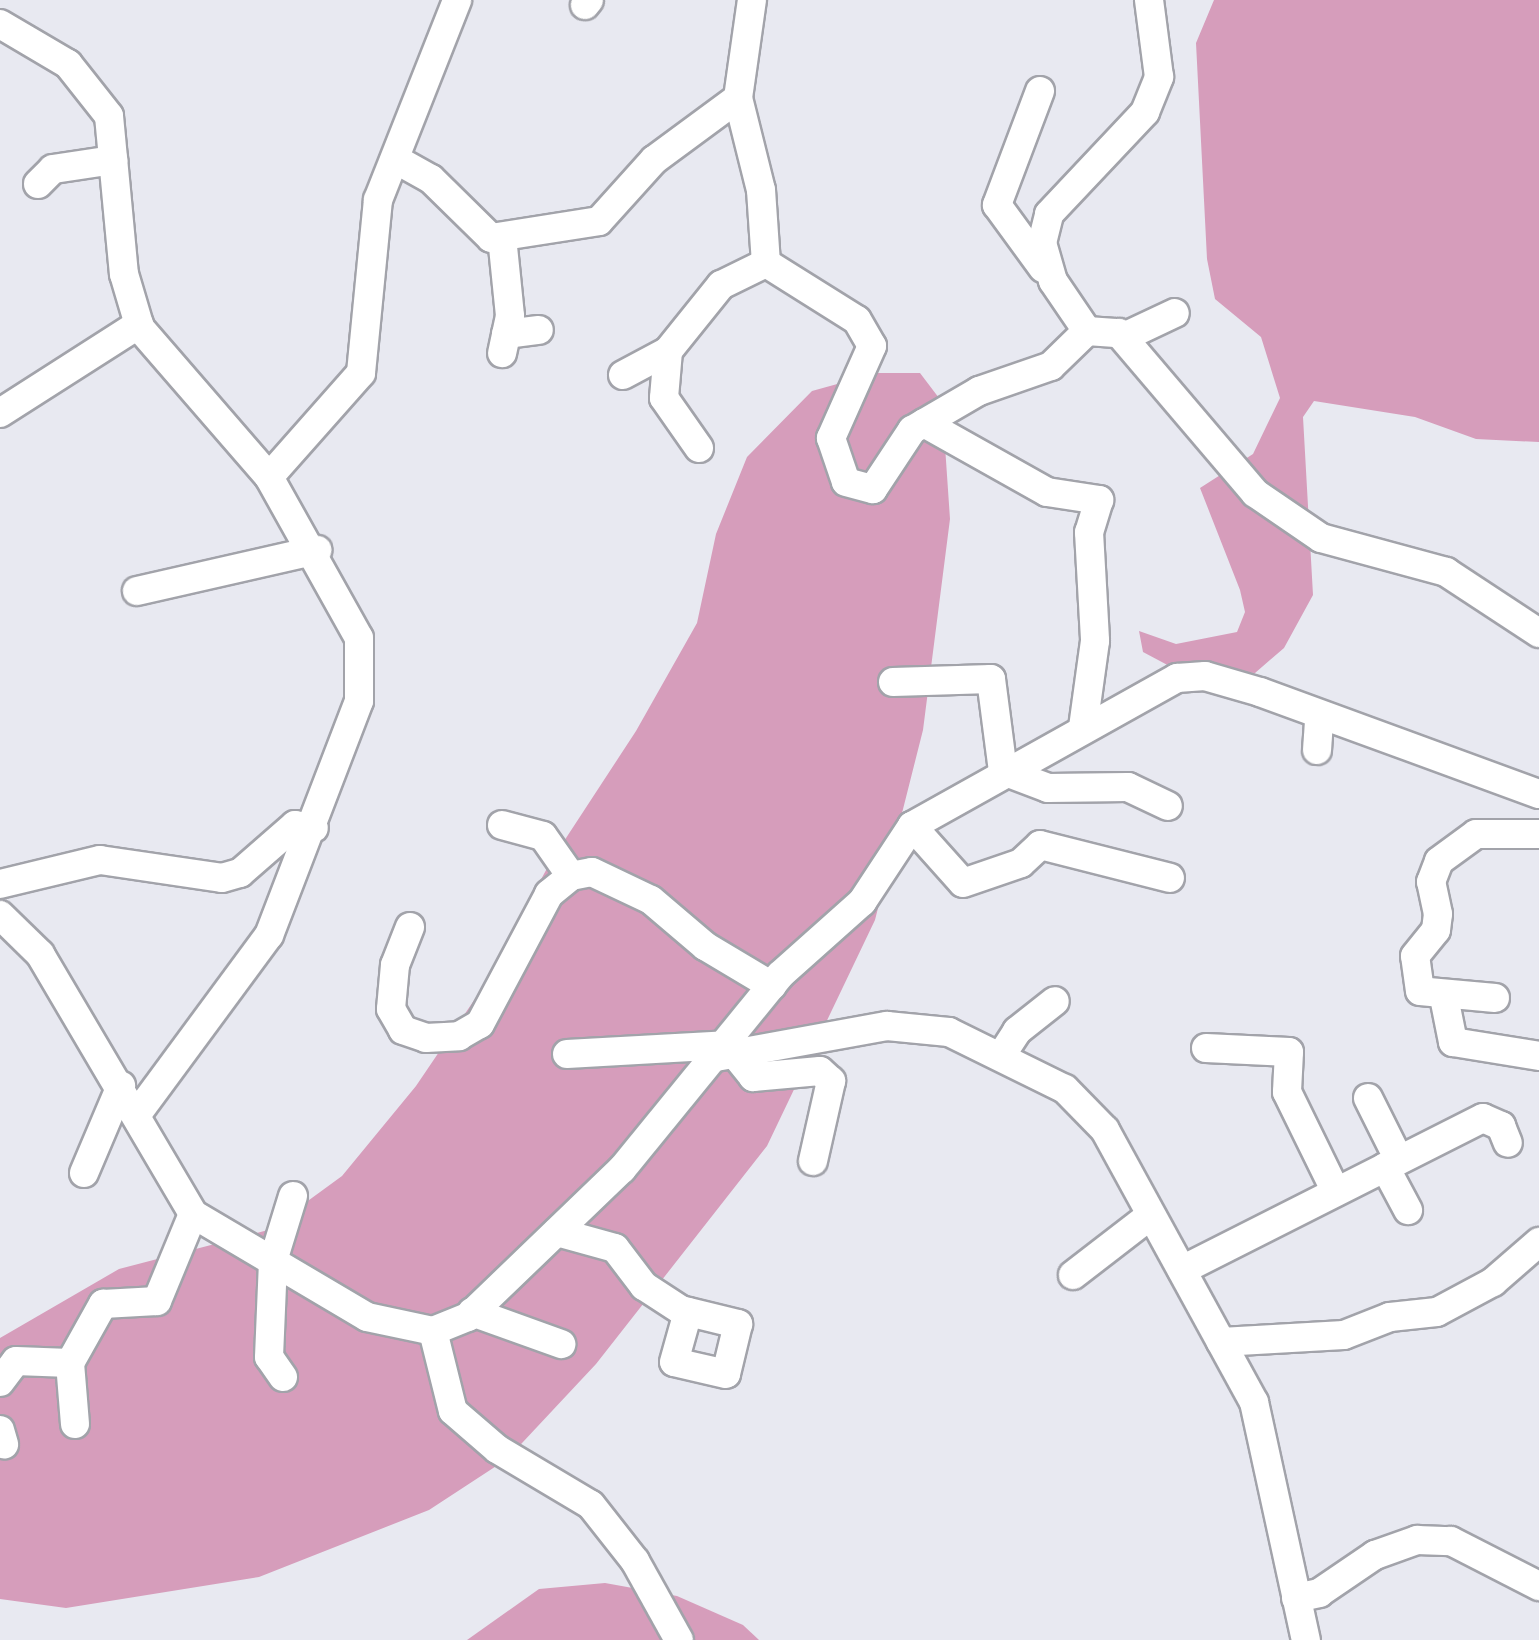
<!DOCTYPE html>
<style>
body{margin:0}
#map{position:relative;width:1539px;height:1640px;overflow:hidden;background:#e8e9f1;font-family:Inter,sans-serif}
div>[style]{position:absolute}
.forest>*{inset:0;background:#d69dbb}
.roads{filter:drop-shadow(2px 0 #a2a3aa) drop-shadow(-2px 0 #a2a3aa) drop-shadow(0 2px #a2a3aa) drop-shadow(0 -2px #a2a3aa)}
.street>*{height:28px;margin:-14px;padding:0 14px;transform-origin:14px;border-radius:14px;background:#fff}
span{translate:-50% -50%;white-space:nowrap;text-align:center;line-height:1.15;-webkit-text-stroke:6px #f5f6fe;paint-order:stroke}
</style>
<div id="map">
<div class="forest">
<i style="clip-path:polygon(1214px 0,1539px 0,1539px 442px,1476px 439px,1415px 417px,1314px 401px,1303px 417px,1313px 595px,1284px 648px,1255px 673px,1175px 669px,1143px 652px,1139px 631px,1176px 644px,1237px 632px,1245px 612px,1240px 590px,1200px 488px,1253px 454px,1280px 398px,1261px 337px,1215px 299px,1207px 259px,1196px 43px)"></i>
<i style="clip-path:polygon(877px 373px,920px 373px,942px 402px,950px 519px,923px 730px,875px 920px,767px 1146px,596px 1364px,507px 1459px,429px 1510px,259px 1577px,66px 1608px,0 1599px,0 1338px,119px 1269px,268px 1230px,342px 1176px,416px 1086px,481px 990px,551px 861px,636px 731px,697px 623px,716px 534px,747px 457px,812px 391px)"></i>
<i style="clip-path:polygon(605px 1583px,677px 1596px,743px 1625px,759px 1640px,467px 1640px,539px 1589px)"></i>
</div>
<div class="roads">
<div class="street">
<i style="left:585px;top:5px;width:6px;rotate:-51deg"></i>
<i style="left:0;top:24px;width:79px;rotate:30.5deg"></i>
<i style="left:68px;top:64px;width:66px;rotate:51.7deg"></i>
<i style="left:109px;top:116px;width:159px;rotate:84.6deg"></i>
<i style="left:124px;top:274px;width:56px;rotate:73.5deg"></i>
<i style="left:140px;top:328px;width:197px;rotate:49.1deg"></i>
<i style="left:269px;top:477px;width:184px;rotate:60.8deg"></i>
<i style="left:359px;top:638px;width:63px;rotate:90deg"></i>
<i style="left:359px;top:701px;width:251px;rotate:111deg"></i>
<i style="left:269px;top:935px;width:221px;rotate:126.4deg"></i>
<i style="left:1040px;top:91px;width:122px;rotate:110.7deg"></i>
<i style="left:997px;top:205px;width:78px;rotate:53.9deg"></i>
<i style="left:738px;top:98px;width:99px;rotate:-81.9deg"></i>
<i style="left:395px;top:159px;width:41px;rotate:29.1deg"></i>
<i style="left:431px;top:179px;width:84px;rotate:44.5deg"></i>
<i style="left:491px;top:238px;width:109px;rotate:-8.9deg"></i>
<i style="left:599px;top:221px;width:82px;rotate:-48deg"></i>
<i style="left:654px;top:160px;width:104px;rotate:-36.4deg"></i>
<i style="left:738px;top:98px;width:95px;rotate:76deg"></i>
<i style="left:761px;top:190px;width:73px;rotate:86.1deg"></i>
<i style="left:766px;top:263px;width:50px;rotate:153.9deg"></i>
<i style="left:721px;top:285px;width:85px;rotate:128.8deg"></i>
<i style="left:668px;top:351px;width:47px;rotate:94.9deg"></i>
<i style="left:664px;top:398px;width:61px;rotate:55deg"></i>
<i style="left:38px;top:184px;width:21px;rotate:-45deg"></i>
<i style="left:53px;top:169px;width:61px;rotate:-8.5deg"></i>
<i style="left:502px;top:237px;width:79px;rotate:84.2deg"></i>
<i style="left:510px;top:316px;width:38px;rotate:102deg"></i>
<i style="left:766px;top:263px;width:107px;rotate:32.1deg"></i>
<i style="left:857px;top:320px;width:30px;rotate:60deg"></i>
<i style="left:872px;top:346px;width:101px;rotate:114deg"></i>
<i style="left:831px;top:438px;width:46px;rotate:71.2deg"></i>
<i style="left:846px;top:482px;width:28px;rotate:15deg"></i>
<i style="left:873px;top:489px;width:71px;rotate:-56.5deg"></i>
<i style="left:912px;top:430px;width:78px;rotate:-30.2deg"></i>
<i style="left:979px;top:391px;width:76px;rotate:-19.1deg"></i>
<i style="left:1051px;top:366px;width:50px;rotate:-44.2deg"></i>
<i style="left:1087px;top:331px;width:32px;rotate:4deg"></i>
<i style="left:1119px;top:333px;width:210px;rotate:49.6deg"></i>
<i style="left:1255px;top:493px;width:80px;rotate:34.3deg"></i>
<i style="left:1321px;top:538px;width:130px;rotate:15.2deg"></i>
<i style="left:1446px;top:572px;width:111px;rotate:33.3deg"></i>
<i style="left:1087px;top:331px;width:60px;rotate:-124.2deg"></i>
<i style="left:1053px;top:281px;width:40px;rotate:-106deg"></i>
<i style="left:1042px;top:243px;width:30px;rotate:-76deg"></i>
<i style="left:1049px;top:214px;width:140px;rotate:-46.7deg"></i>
<i style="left:1145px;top:112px;width:38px;rotate:-68deg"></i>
<i style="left:1159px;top:77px;width:78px;rotate:-97.4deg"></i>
<i style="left:506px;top:334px;width:33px;rotate:-7deg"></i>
<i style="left:1124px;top:337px;width:56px;rotate:-25.2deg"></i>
<i style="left:623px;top:375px;width:51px;rotate:-28.1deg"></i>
<i style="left:0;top:413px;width:165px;rotate:-32.6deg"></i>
<i style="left:924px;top:423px;width:141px;rotate:29.3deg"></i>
<i style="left:1047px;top:492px;width:53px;rotate:8.7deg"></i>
<i style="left:1099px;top:500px;width:34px;rotate:107deg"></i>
<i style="left:1089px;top:532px;width:109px;rotate:86.8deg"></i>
<i style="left:1095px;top:641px;width:87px;rotate:97.9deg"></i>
<i style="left:269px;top:477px;width:139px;rotate:-48.5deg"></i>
<i style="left:361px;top:373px;width:174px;rotate:-84.4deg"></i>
<i style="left:378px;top:200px;width:215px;rotate:-68.4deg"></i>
<i style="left:137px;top:591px;width:185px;rotate:-12.8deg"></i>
<i style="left:893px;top:682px;width:98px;rotate:-1.8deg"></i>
<i style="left:991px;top:679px;width:93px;rotate:82.6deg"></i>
<i style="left:1003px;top:771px;width:48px;rotate:20.7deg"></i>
<i style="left:1048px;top:788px;width:80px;rotate:-0.7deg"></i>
<i style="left:1128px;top:787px;width:44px;rotate:25.4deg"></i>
<i style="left:1317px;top:750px;width:32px;rotate:-86deg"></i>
<i style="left:502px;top:825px;width:42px;rotate:15deg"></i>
<i style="left:543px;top:836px;width:49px;rotate:55deg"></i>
<i style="left:912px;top:826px;width:76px;rotate:48.2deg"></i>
<i style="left:963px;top:883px;width:61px;rotate:-19deg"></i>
<i style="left:1021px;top:863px;width:26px;rotate:-43deg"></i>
<i style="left:1040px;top:845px;width:134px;rotate:14.2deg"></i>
<i style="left:0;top:884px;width:103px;rotate:-13.5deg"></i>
<i style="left:100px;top:860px;width:123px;rotate:8.4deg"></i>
<i style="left:222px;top:878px;width:19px;rotate:-16deg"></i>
<i style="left:240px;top:873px;width:73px;rotate:-41.1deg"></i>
<i style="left:295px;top:825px;width:19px;rotate:9deg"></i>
<i style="left:0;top:915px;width:56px;rotate:44.3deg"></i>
<i style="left:40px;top:954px;width:302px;rotate:59.5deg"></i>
<i style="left:193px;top:1214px;width:202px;rotate:30.6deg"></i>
<i style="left:367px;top:1317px;width:67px;rotate:12deg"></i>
<i style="left:433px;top:1331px;width:38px;rotate:-22deg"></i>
<i style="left:468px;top:1317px;width:214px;rotate:-43.9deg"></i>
<i style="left:622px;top:1169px;width:250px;rotate:-50.8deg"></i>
<i style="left:780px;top:975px;width:110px;rotate:-41.7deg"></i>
<i style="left:862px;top:902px;width:91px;rotate:-56.7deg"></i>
<i style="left:912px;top:826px;width:304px;rotate:-29.2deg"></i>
<i style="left:1177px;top:678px;width:28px;rotate:-4deg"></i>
<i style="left:1205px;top:676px;width:57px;rotate:16.2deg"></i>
<i style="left:1260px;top:692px;width:297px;rotate:20.1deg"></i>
<i style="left:410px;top:927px;width:41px;rotate:111.5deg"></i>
<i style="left:395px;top:965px;width:44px;rotate:95.2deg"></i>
<i style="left:391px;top:1009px;width:24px;rotate:60deg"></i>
<i style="left:403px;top:1030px;width:24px;rotate:19deg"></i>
<i style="left:426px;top:1038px;width:33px;rotate:-3deg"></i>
<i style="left:459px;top:1036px;width:24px;rotate:-30deg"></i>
<i style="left:480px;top:1024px;width:147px;rotate:-62deg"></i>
<i style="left:549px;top:894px;width:28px;rotate:-39deg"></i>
<i style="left:571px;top:876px;width:21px;rotate:-11deg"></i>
<i style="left:592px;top:872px;width:65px;rotate:25.4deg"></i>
<i style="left:651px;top:900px;width:71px;rotate:40.4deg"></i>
<i style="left:705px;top:946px;width:78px;rotate:30.8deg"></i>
<i style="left:1444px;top:997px;width:46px;rotate:78.7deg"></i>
<i style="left:1453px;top:1042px;width:87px;rotate:9.2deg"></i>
<i style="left:1495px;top:998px;width:75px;rotate:-174.7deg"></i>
<i style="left:1420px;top:991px;width:35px;rotate:-98deg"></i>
<i style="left:1415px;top:956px;width:33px;rotate:-51deg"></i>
<i style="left:1436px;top:930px;width:16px;rotate:-83deg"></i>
<i style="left:1438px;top:914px;width:33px;rotate:-102deg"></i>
<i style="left:1431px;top:882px;width:22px;rotate:-69deg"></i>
<i style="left:1439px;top:861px;width:46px;rotate:-36.1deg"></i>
<i style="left:1476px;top:834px;width:63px"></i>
<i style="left:1206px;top:1048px;width:83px;rotate:2.8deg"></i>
<i style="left:1289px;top:1052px;width:40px;rotate:92.9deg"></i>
<i style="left:1287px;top:1092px;width:111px;rotate:63.9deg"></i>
<i style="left:567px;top:1054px;width:159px;rotate:-3.2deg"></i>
<i style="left:1001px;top:1056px;width:30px;rotate:-57deg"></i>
<i style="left:1017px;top:1031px;width:48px;rotate:-38.3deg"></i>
<i style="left:716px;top:1057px;width:174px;rotate:-10.3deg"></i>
<i style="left:887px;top:1026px;width:62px;rotate:5.5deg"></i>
<i style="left:949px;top:1032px;width:129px;rotate:26.2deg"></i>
<i style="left:1065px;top:1089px;width:57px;rotate:45.7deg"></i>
<i style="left:1105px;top:1130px;width:310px;rotate:61.3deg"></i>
<i style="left:1254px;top:1402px;width:244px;rotate:77.7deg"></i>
<i style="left:737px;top:1057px;width:26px;rotate:51deg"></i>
<i style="left:753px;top:1077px;width:67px;rotate:-5.1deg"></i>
<i style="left:820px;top:1071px;width:15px;rotate:42deg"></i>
<i style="left:831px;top:1081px;width:82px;rotate:102.7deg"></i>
<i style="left:1368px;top:1098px;width:69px;rotate:63.4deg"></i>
<i style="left:1385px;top:1167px;width:49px;rotate:61.9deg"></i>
<i style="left:84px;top:1173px;width:95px;rotate:-67deg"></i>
<i style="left:557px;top:1232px;width:60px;rotate:15.4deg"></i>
<i style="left:615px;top:1248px;width:48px;rotate:52.7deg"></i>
<i style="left:644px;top:1286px;width:44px;rotate:33deg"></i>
<i style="left:681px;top:1310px;width:59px;rotate:13.8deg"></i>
<i style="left:738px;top:1324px;width:51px;rotate:103.5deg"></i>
<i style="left:726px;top:1374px;width:53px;rotate:-167deg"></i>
<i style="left:674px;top:1362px;width:52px;rotate:-74.4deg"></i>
<i style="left:1182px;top:1270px;width:337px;rotate:-26.8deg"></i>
<i style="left:1483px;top:1118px;width:20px;rotate:24deg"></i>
<i style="left:1501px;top:1126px;width:18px;rotate:68deg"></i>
<i style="left:1073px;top:1275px;width:98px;rotate:-37.6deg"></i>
<i style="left:472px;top:1312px;width:95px;rotate:19.8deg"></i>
<i style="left:433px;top:1331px;width:82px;rotate:76deg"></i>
<i style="left:453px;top:1411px;width:58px;rotate:40.8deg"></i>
<i style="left:497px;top:1449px;width:109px;rotate:30.8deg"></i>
<i style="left:591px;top:1505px;width:71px;rotate:51.8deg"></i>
<i style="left:635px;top:1561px;width:90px;rotate:60.9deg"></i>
<i style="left:1221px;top:1342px;width:123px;rotate:-3.3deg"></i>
<i style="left:1344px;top:1335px;width:49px;rotate:-21.4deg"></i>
<i style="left:1390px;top:1317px;width:47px;rotate:-6.1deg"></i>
<i style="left:1437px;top:1312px;width:64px;rotate:-28.2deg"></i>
<i style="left:1493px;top:1282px;width:61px;rotate:-41deg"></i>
<i style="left:283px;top:1377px;width:24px;rotate:-125deg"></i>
<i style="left:269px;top:1357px;width:96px;rotate:-87.6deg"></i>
<i style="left:273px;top:1261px;width:68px;rotate:-72.9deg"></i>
<i style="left:0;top:1382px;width:26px;rotate:-53deg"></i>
<i style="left:16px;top:1361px;width:54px;rotate:2.1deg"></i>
<i style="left:75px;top:1424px;width:61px;rotate:-94.7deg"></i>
<i style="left:70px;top:1363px;width:68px;rotate:-60.8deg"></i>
<i style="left:103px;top:1304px;width:54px;rotate:-3.2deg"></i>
<i style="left:157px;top:1301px;width:94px;rotate:-67.5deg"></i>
<i style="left:0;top:1430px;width:15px;rotate:74deg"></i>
<i style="left:1296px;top:1598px;width:24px;rotate:-12deg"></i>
<i style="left:1319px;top:1593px;width:68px;rotate:-34.2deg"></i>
<i style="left:1375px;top:1555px;width:45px;rotate:-19.7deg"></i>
<i style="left:1417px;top:1540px;width:34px;rotate:2deg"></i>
<i style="left:1451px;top:1541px;width:99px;rotate:27.1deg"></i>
</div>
</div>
</div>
